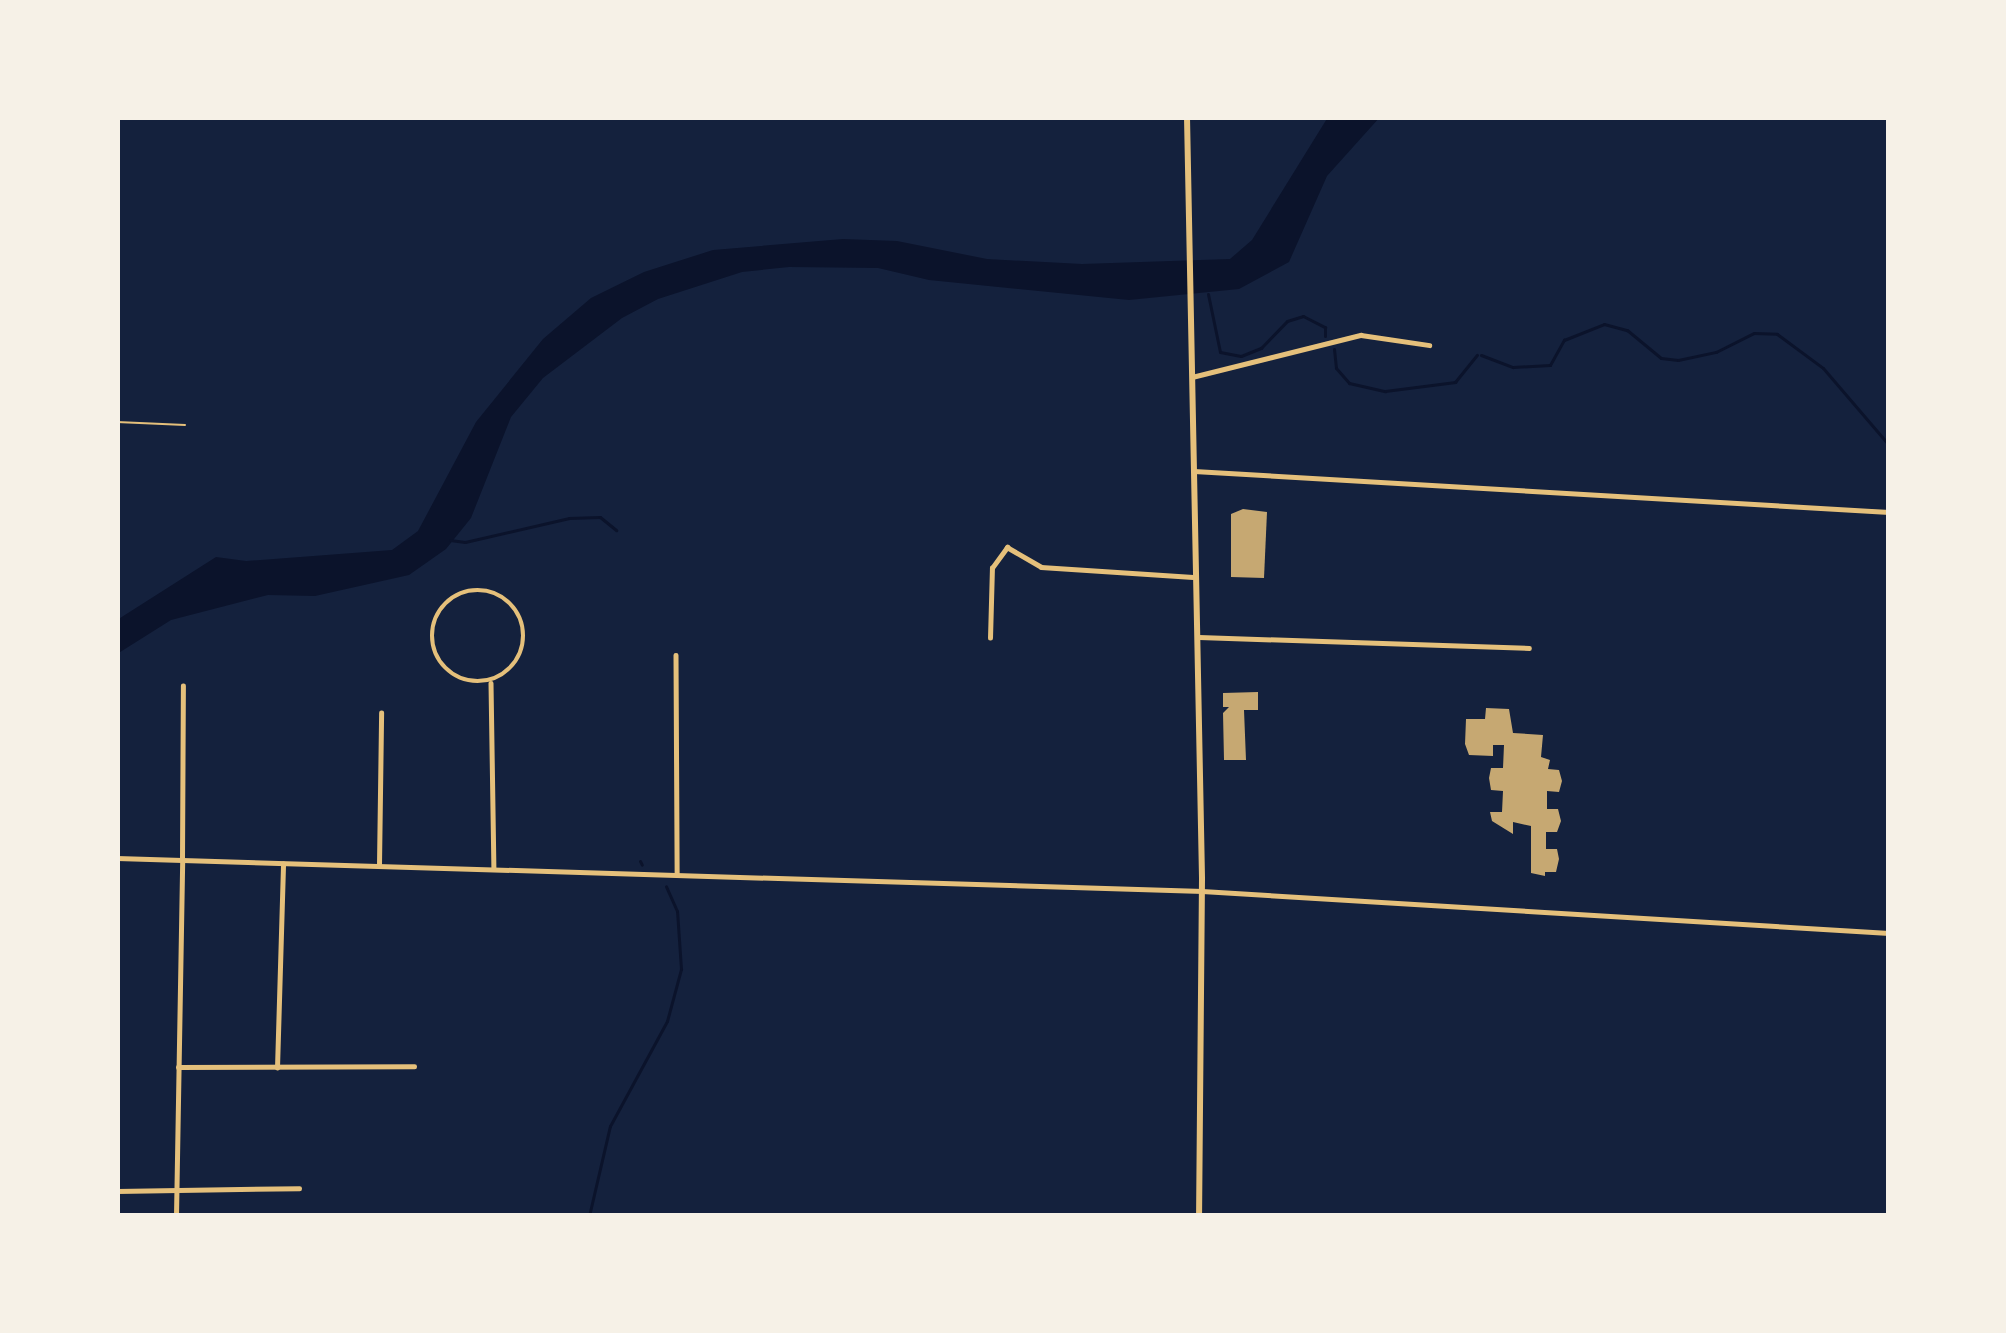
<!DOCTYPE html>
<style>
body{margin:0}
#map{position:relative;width:2006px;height:1333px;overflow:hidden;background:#14213d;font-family:"Golos Text",sans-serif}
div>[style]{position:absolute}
.water>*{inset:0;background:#0b132b}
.stream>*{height:3px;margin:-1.5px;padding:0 1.5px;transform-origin:1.5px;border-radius:1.5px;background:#0b132b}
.building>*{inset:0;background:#c6a872}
.service>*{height:1.5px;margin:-0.75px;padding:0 0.75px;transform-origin:0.75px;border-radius:0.75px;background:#e5c07b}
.minor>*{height:4.5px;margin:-2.25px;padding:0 2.25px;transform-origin:2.25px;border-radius:2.25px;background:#e5c07b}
.minor>.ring{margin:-2.25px;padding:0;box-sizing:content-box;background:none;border:4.5px solid #e5c07b;border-radius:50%}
.tertiary>*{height:4.5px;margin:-2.25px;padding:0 2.25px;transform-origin:2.25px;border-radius:2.25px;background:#e5c07b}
.secondary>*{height:6px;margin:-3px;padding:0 3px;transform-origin:3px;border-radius:3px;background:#e5c07b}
span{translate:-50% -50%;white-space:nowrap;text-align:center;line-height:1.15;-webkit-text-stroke:9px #f6f1e7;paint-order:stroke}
.frame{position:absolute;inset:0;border:120px solid #f6f1e7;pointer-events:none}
</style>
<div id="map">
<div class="water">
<i style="clip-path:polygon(1328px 117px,1380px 117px,1327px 176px,1289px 262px,1239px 289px,1129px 300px,929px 280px,878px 268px,789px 267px,742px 272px,658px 299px,622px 318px,543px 378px,511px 417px,471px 518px,446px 549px,409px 575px,315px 596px,268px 595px,171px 620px,117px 654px,117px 620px,216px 557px,246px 561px,392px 550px,418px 531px,476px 422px,543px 339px,591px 298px,644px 272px,713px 250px,843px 239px,897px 241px,987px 259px,1082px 264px,1230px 259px,1252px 240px)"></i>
</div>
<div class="stream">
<i style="left:1208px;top:294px;width:59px;rotate:78.3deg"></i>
<i style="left:1220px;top:352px;width:21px;rotate:11deg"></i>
<i style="left:1241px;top:356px;width:22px;rotate:-22deg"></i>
<i style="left:1261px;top:348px;width:37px;rotate:-46deg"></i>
<i style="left:1287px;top:321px;width:17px;rotate:-17deg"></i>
<i style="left:1303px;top:316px;width:25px;rotate:27deg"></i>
<i style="left:1325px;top:327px;width:9px;rotate:90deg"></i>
<i style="left:1334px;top:349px;width:19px;rotate:84deg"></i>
<i style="left:1336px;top:368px;width:20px;rotate:49deg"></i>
<i style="left:1349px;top:383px;width:37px;rotate:13deg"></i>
<i style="left:1385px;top:391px;width:71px;rotate:-7.3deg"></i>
<i style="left:1455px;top:382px;width:35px;rotate:-51deg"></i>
<i style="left:1481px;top:355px;width:34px;rotate:21deg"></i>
<i style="left:1513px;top:367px;width:37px;rotate:-3deg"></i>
<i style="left:1550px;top:365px;width:29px;rotate:-61deg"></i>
<i style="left:1564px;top:340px;width:43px;rotate:-21.8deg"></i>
<i style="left:1604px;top:324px;width:24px;rotate:15deg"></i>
<i style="left:1627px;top:330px;width:44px;rotate:39.5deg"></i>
<i style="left:1661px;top:358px;width:17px;rotate:7deg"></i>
<i style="left:1678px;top:360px;width:39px;rotate:-12deg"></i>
<i style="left:1716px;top:352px;width:42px;rotate:-26.6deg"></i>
<i style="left:1754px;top:333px;width:23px;rotate:2deg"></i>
<i style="left:1777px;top:334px;width:57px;rotate:36.5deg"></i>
<i style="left:1823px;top:368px;width:101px;rotate:49.4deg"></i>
<i style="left:450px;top:540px;width:15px;rotate:8deg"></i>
<i style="left:465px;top:542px;width:107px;rotate:-13deg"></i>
<i style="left:569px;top:518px;width:31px;rotate:-2deg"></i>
<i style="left:600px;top:517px;width:21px;rotate:39deg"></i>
<i style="left:640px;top:861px;width:4px;rotate:63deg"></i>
<i style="left:589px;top:1216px;width:92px;rotate:-76.9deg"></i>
<i style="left:610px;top:1126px;width:119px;rotate:-61.5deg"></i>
<i style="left:667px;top:1021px;width:54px;rotate:-74.9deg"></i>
<i style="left:681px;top:969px;width:58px;rotate:-93.9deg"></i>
<i style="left:677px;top:911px;width:27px;rotate:-114deg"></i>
</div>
<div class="building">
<i style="clip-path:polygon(1243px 509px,1267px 512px,1264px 578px,1231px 577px,1231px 514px)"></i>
<i style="clip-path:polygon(1258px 692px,1258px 710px,1244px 710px,1246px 760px,1224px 760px,1223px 713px,1229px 707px,1223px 707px,1223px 693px)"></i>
<i style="clip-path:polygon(1486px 708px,1509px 709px,1513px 733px,1543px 735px,1541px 757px,1550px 760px,1548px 769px,1559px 770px,1562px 781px,1559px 792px,1547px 791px,1547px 809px,1558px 809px,1561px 821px,1557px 832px,1546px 832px,1546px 849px,1557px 849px,1559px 859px,1556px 872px,1545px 872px,1545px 876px,1531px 873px,1531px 826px,1513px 822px,1513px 834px,1492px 821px,1490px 812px,1502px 812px,1503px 791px,1491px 790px,1489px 778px,1491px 768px,1503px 768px,1504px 745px,1493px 745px,1493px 756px,1469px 755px,1465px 744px,1466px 719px,1485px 719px)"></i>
</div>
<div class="service">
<i style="left:117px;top:422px;width:68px;rotate:2.5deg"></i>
</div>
<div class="minor">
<i style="left:1192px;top:377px;width:174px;rotate:-14deg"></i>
<i style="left:1361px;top:335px;width:69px;rotate:8.4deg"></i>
<i style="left:1194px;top:471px;width:696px;rotate:3.38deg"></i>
<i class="ring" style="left:432px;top:590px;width:87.5px;height:87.5px"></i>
<i style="left:1199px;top:637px;width:330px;rotate:1.9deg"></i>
<i style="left:990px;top:638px;width:70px;rotate:-88.4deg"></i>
<i style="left:992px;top:568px;width:26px;rotate:-54deg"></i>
<i style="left:1007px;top:547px;width:39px;rotate:30deg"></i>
<i style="left:1041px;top:567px;width:152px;rotate:3.8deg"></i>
<i style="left:676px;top:655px;width:218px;rotate:89.7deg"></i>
<i style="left:491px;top:683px;width:186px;rotate:89.1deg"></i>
<i style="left:182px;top:859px;width:173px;rotate:-89.7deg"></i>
<i style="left:379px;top:865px;width:152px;rotate:-89.2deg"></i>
<i style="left:1202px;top:891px;width:688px;rotate:3.5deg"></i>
<i style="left:178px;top:1067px;width:236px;rotate:-0.2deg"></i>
<i style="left:277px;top:1068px;width:204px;rotate:-88.3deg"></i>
<i style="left:117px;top:1191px;width:182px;rotate:-0.9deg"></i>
</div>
<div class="tertiary">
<i style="left:117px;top:858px;width:1086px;rotate:1.74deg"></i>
<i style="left:176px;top:1216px;width:357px;rotate:-89deg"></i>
</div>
<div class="secondary">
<i style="left:1187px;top:117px;width:762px;rotate:88.87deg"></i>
<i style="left:1202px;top:879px;width:337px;rotate:90.5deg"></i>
</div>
<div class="frame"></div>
</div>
